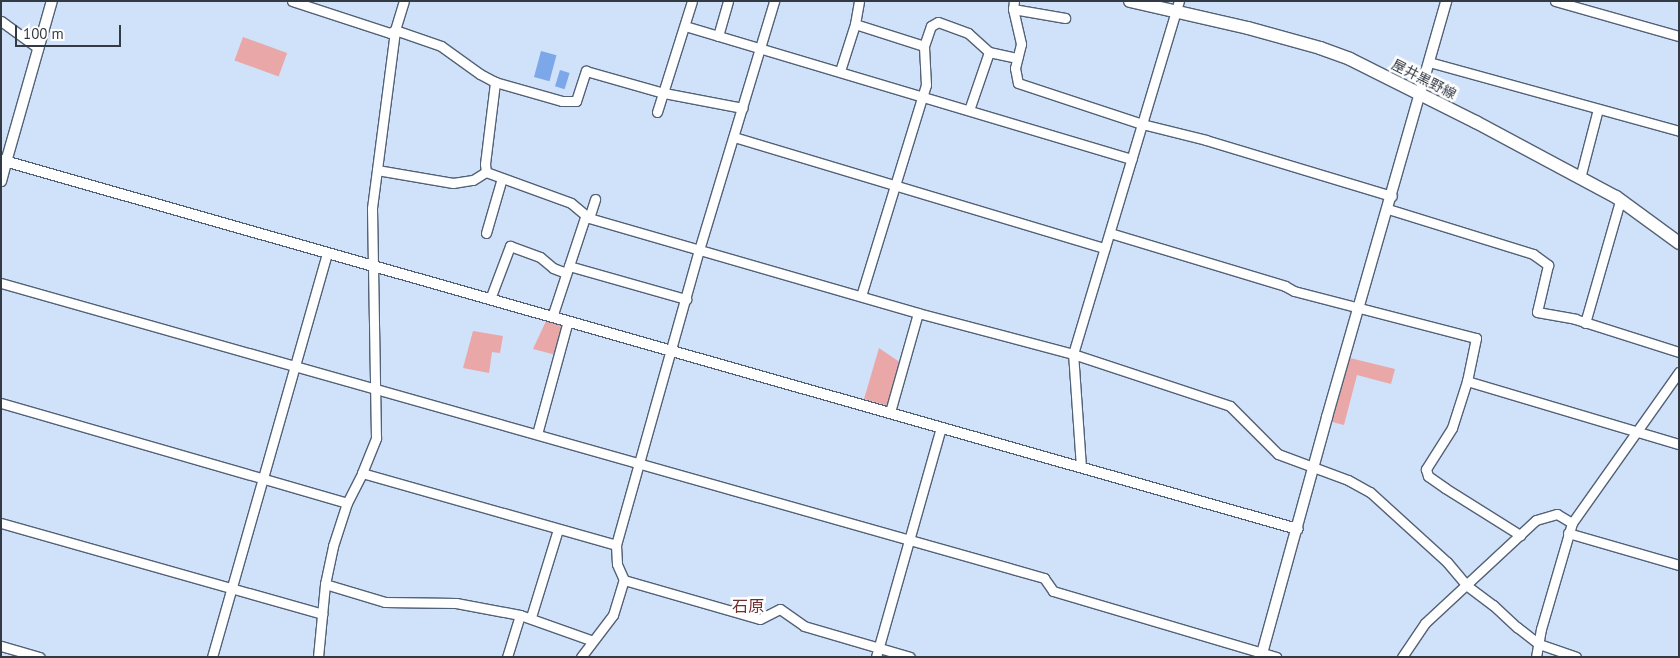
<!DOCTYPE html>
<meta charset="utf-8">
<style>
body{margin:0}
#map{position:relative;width:1680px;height:658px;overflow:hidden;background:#d0e1fa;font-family:"PT Sans","Noto Sans JP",sans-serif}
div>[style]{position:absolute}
.green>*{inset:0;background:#e9a7a7;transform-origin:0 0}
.water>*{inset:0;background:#7ca7e8;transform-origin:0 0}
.roads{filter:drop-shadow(1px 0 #536176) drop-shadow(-1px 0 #536176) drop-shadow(0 1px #536176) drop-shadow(0 -1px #536176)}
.minor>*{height:9px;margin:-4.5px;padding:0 4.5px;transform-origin:4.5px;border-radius:4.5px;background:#fff}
.tertiary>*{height:10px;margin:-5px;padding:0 5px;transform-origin:5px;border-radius:5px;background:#fff}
.secondary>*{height:12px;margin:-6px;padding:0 6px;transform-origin:6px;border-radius:6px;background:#fff}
span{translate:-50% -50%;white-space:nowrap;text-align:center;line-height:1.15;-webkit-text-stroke:5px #fff;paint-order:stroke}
.street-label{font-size:14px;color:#343a44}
.quarter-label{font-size:16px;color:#742d31}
.frame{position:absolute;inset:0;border:2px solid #343a44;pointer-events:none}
.scale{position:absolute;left:15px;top:25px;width:106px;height:22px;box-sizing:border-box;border:2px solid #343a44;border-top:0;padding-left:6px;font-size:15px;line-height:18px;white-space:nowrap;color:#343a44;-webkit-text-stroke:4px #fff;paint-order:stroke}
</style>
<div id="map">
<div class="green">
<i style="left:243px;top:37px;width:47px;height:25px;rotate:20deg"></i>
<i style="clip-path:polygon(547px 319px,561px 324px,563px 329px,556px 355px,533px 349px)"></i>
<i style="clip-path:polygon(473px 331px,503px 336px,500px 353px,492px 352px,489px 373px,463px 368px)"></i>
<i style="clip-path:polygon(879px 348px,901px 363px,889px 406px,864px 399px)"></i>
<i style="clip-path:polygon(1350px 358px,1395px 369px,1391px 384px,1357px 375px,1344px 425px,1332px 422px)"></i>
</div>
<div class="water">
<i style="left:541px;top:51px;width:16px;height:27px;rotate:15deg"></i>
<i style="left:560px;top:70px;width:10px;height:17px;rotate:17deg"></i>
</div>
<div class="roads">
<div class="minor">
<i style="left:292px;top:1px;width:103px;rotate:18.1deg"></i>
<i style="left:390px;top:33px;width:6px;rotate:-31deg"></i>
<i style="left:395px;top:30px;width:49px;rotate:19.2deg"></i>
<i style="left:441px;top:46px;width:48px;rotate:35.7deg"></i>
<i style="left:480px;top:74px;width:17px;rotate:28deg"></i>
<i style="left:495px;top:82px;width:70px;rotate:15.8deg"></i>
<i style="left:562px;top:101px;width:14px"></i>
<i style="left:576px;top:101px;width:32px;rotate:-72deg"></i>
<i style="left:586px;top:71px;width:81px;rotate:15.8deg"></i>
<i style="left:664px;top:93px;width:80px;rotate:10.8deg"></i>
<i style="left:1014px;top:1px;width:8px;rotate:97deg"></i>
<i style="left:1013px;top:9px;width:36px;rotate:77deg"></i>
<i style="left:1021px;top:44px;width:25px;rotate:104deg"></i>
<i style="left:1015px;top:68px;width:15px;rotate:79deg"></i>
<i style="left:1018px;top:83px;width:131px;rotate:18.3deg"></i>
<i style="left:1142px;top:124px;width:66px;rotate:14deg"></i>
<i style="left:1206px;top:140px;width:194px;rotate:16.8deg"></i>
<i style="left:1555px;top:1px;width:129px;rotate:15.8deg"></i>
<i style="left:1013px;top:9px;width:53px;rotate:9.8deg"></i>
<i style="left:1px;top:21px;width:46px;rotate:36.1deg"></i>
<i style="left:855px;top:24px;width:72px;rotate:17.7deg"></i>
<i style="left:685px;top:26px;width:466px;rotate:16.6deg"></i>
<i style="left:718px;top:36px;width:36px;rotate:-74deg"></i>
<i style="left:989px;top:52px;width:29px;rotate:12deg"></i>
<i style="left:1429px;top:62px;width:259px;rotate:15.4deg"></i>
<i style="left:840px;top:71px;width:49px;rotate:-72.3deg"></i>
<i style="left:855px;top:24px;width:23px;rotate:-80deg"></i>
<i style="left:657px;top:112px;width:116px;rotate:-72.5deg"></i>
<i style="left:734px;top:137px;width:387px;rotate:16.7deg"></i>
<i style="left:377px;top:170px;width:77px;rotate:9.7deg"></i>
<i style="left:453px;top:183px;width:20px;rotate:-9deg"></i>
<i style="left:473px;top:180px;width:15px;rotate:-32deg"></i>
<i style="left:486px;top:172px;width:90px;rotate:20deg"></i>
<i style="left:571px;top:203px;width:23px;rotate:40deg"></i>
<i style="left:589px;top:218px;width:342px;rotate:16.1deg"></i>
<i style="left:918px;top:313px;width:160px;rotate:14.8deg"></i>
<i style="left:1073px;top:354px;width:165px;rotate:18.3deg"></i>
<i style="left:1230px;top:406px;width:68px;rotate:45deg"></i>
<i style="left:1278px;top:454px;width:75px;rotate:20.4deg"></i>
<i style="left:1348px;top:480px;width:25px;rotate:29deg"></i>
<i style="left:1370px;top:492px;width:104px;rotate:42.3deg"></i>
<i style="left:1447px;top:562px;width:30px;rotate:50deg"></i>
<i style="left:1466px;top:585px;width:34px;rotate:37deg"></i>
<i style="left:1493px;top:605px;width:33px;rotate:43deg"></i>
<i style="left:1517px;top:627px;width:28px;rotate:38deg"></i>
<i style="left:1539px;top:644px;width:39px;rotate:19deg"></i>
<i style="left:486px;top:172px;width:8px;rotate:-97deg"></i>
<i style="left:485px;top:164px;width:83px;rotate:-83deg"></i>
<i style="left:1580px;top:178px;width:71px;rotate:-75.4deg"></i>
<i style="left:1px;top:181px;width:20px;rotate:-75deg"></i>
<i style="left:1388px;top:209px;width:152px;rotate:17.2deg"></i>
<i style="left:1533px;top:254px;width:19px;rotate:36deg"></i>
<i style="left:1548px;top:265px;width:48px;rotate:103.2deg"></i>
<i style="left:1537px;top:312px;width:39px;rotate:10deg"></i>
<i style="left:1575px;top:319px;width:109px;rotate:17.6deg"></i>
<i style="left:589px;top:218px;width:20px;rotate:-72deg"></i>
<i style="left:486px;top:233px;width:57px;rotate:-73.8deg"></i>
<i style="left:1110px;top:233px;width:183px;rotate:16.8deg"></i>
<i style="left:1285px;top:286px;width:10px;rotate:29deg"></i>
<i style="left:1294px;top:291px;width:188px;rotate:14.5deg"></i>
<i style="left:1476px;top:338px;width:44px;rotate:101.8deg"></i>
<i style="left:1467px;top:381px;width:49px;rotate:107.7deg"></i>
<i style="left:1452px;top:428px;width:49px;rotate:122.4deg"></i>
<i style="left:1426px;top:469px;width:7px;rotate:74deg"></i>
<i style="left:1428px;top:476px;width:21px;rotate:35deg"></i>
<i style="left:1445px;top:488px;width:89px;rotate:32.1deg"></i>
<i style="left:569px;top:266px;width:122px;rotate:15.8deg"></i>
<i style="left:1px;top:283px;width:1084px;rotate:15.79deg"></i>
<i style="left:1044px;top:578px;width:16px;rotate:55deg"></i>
<i style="left:1053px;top:591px;width:233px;rotate:16.5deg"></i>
<i style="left:861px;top:296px;width:221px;rotate:-72.9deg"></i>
<i style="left:926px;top:85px;width:39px;rotate:-93deg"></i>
<i style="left:924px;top:46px;width:21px;rotate:-71deg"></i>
<i style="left:931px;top:26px;width:8px;rotate:-30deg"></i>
<i style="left:938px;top:22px;width:32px;rotate:20deg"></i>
<i style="left:968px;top:33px;width:28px;rotate:42deg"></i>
<i style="left:989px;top:52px;width:61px;rotate:109deg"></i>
<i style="left:490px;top:299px;width:57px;rotate:-69.3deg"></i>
<i style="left:510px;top:246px;width:32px;rotate:20deg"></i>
<i style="left:540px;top:257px;width:17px;rotate:40deg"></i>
<i style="left:553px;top:268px;width:14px;rotate:21deg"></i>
<i style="left:552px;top:317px;width:105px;rotate:-71.7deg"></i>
<i style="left:1585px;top:323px;width:127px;rotate:-74deg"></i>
<i style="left:1467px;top:381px;width:221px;rotate:16.6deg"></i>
<i style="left:1px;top:403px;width:360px;rotate:16.1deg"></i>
<i style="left:890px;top:412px;width:103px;rotate:-74.2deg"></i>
<i style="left:537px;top:434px;width:117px;rotate:-74.7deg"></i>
<i style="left:1081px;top:467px;width:113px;rotate:-94deg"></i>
<i style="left:1073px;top:354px;width:369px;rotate:-73.3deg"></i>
<i style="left:362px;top:473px;width:264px;rotate:15.8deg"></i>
<i style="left:1px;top:523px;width:334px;rotate:15.8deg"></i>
<i style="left:1568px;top:533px;width:116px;rotate:16.1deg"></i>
<i style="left:624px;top:580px;width:141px;rotate:16deg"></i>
<i style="left:760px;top:619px;width:22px;rotate:-27deg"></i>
<i style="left:780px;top:609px;width:29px;rotate:35deg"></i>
<i style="left:804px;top:626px;width:110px;rotate:16.3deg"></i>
<i style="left:325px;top:584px;width:63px;rotate:16.7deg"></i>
<i style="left:385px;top:602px;width:71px;rotate:0.8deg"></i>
<i style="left:456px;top:603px;width:65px;rotate:10.6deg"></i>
<i style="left:520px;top:615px;width:77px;rotate:19.6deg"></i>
<i style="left:531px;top:617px;width:92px;rotate:-72.9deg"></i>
<i style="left:1px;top:646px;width:40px;rotate:16deg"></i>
<i style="left:212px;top:657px;width:419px;rotate:-74.1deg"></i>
<i style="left:318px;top:657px;width:73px;rotate:-84.5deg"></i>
<i style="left:325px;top:584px;width:39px;rotate:-78deg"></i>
<i style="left:333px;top:546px;width:45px;rotate:-72deg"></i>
<i style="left:347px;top:503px;width:34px;rotate:-63deg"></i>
<i style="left:362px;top:473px;width:38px;rotate:-68deg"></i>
<i style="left:376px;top:438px;width:230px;rotate:-91deg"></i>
<i style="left:372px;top:208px;width:179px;rotate:-82.6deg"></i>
<i style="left:395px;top:30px;width:30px;rotate:-73deg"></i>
<i style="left:507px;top:657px;width:44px;rotate:-72.8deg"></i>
<i style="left:581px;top:657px;width:53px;rotate:-52.7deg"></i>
<i style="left:613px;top:615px;width:37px;rotate:-73deg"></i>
<i style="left:624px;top:580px;width:17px;rotate:-114deg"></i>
<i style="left:617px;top:564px;width:19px;rotate:-93deg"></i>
<i style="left:616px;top:545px;width:306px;rotate:-74.3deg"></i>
<i style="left:699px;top:250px;width:260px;rotate:-73.2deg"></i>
<i style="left:876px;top:657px;width:239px;rotate:-74.2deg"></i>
<i style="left:1402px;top:657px;width:41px;rotate:-55.9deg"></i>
<i style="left:1425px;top:623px;width:151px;rotate:-42.9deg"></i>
<i style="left:1536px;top:520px;width:22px;rotate:-16deg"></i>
<i style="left:1557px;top:514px;width:17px;rotate:31deg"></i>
<i style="left:1536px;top:657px;width:28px;rotate:-80deg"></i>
<i style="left:1541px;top:629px;width:110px;rotate:-73.7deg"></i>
<i style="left:1572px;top:523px;width:185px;rotate:-54.7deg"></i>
</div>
<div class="tertiary">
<i style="left:1px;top:160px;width:1348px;rotate:15.89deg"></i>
<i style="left:6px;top:162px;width:167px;rotate:-74.1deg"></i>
<i style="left:1261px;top:657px;width:249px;rotate:-74.6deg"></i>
<i style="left:1327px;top:417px;width:433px;rotate:-74deg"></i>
</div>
<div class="secondary">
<i style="left:1130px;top:1px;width:121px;rotate:12.9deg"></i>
<i style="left:1248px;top:28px;width:75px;rotate:15.5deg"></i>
<i style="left:1320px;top:48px;width:32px;rotate:20deg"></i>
<i style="left:1350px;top:59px;width:141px;rotate:26.6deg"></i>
<i style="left:1476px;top:122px;width:159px;rotate:28.2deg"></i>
<i style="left:1616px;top:197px;width:78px;rotate:36.1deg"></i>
</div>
</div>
<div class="street-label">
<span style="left:1424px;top:79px;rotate:27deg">屋井黒野線</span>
</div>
<div class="quarter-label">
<span style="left:748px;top:606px">石原</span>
</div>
<div class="frame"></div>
<div class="scale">100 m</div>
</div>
